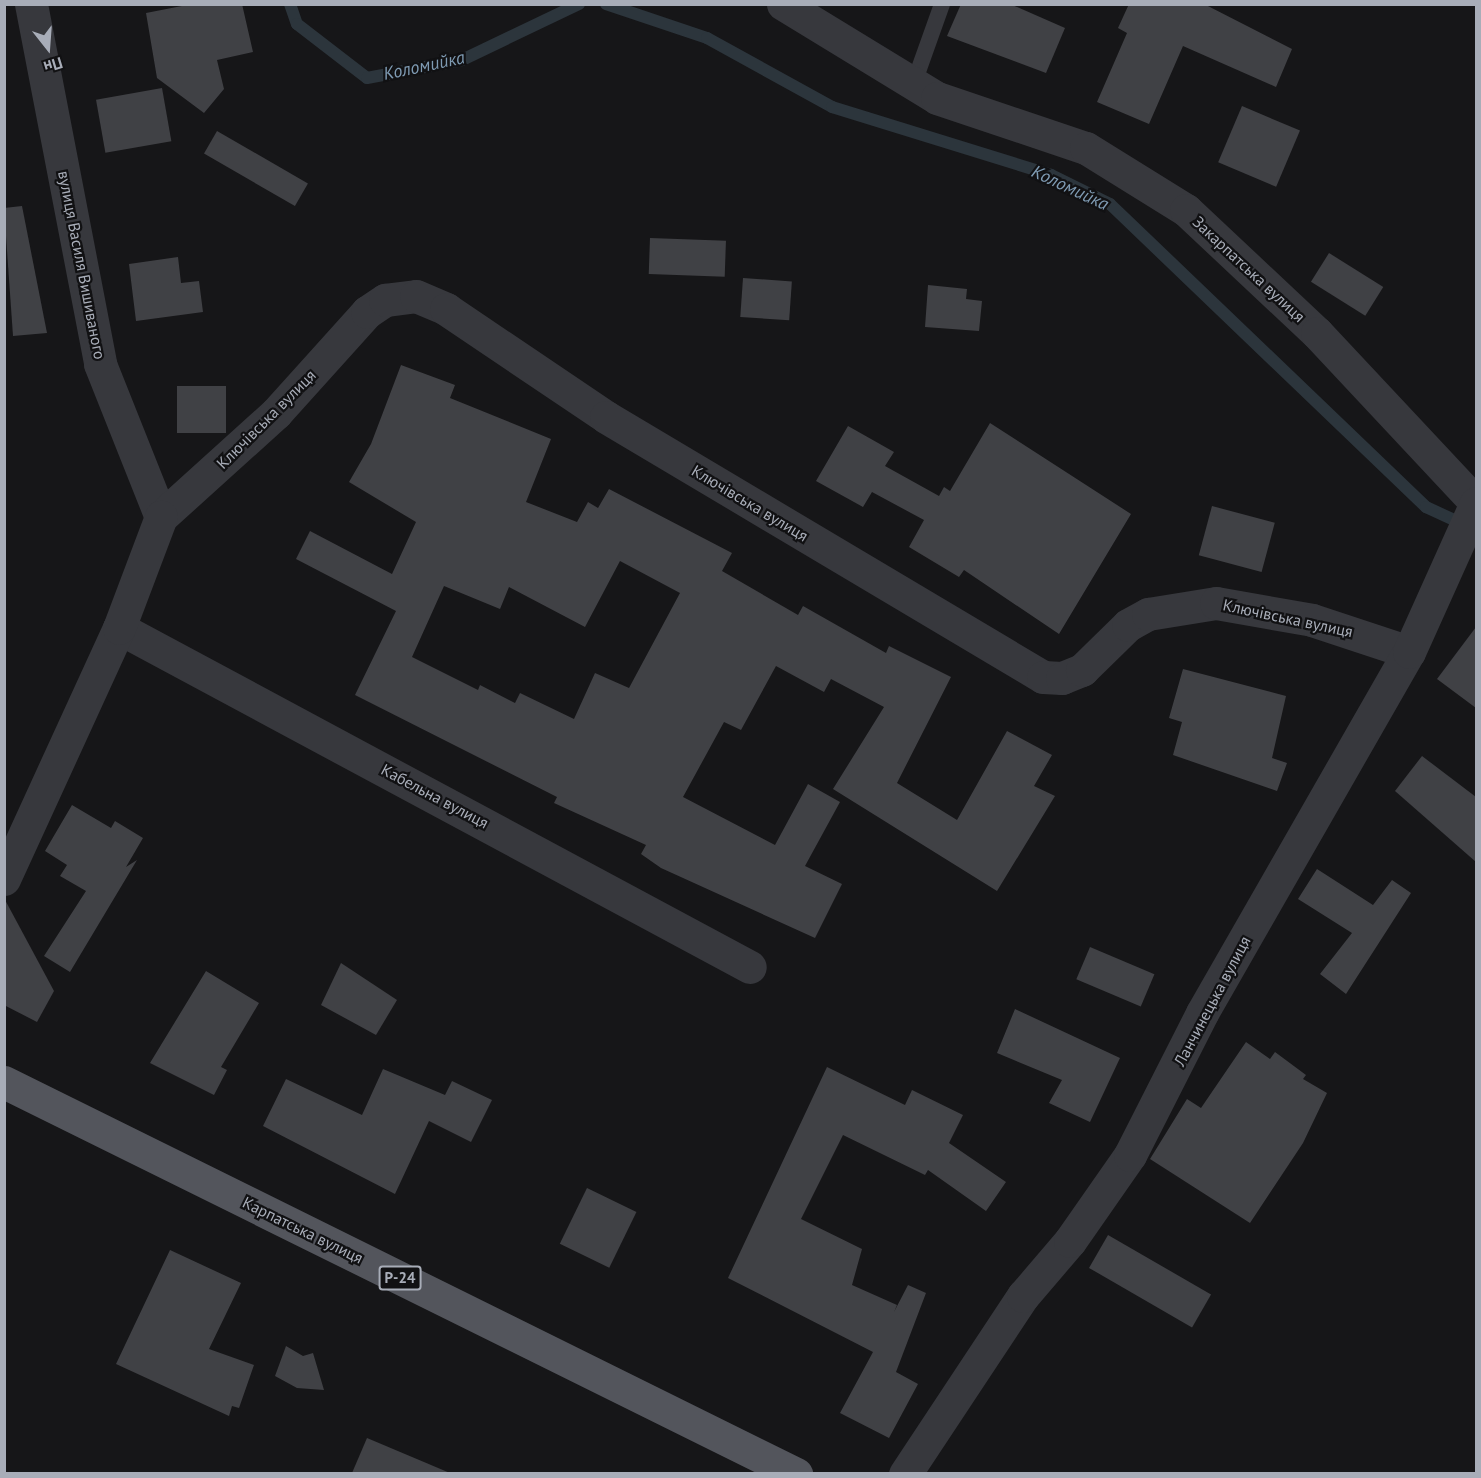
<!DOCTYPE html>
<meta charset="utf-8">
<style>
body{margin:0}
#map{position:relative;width:1481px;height:1478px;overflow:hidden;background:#161618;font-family:"PT Sans",sans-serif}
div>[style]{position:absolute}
.stream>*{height:12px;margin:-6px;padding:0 6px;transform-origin:6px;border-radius:6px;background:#2c353c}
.building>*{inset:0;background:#404145;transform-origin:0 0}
.lane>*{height:16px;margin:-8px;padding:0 8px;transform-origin:8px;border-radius:8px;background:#37383d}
.street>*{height:33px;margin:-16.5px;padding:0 16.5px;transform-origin:16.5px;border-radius:16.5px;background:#37383d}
.primary>*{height:33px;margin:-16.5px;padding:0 16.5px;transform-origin:16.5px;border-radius:16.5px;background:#53555c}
span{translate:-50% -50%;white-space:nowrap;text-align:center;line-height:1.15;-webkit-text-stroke:4.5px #111113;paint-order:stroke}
.shield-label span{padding:2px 4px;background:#111113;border:2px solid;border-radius:4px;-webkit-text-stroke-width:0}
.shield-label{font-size:15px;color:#a8adb8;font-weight:700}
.street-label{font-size:16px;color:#a8adb8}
.water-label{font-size:18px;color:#7f9bb3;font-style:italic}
.frame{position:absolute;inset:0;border:6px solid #a8adb8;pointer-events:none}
.north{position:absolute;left:18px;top:18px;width:60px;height:60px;-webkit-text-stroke:4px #111113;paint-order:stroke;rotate:163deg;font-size:16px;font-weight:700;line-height:24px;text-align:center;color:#a8adb8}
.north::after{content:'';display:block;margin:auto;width:21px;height:27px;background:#a8adb8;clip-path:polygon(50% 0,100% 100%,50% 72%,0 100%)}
</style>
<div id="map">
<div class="stream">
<i style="left:290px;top:4px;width:21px;rotate:71deg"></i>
<i style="left:297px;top:24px;width:88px;rotate:37.6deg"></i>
<i style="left:367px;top:78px;width:97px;rotate:-10.7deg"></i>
<i style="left:462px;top:60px;width:130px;rotate:-25.6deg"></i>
<i style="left:606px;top:4px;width:107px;rotate:18.6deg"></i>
<i style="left:707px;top:38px;width:143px;rotate:28.9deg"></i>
<i style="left:832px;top:107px;width:229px;rotate:17.2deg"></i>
<i style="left:1051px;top:175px;width:66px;rotate:26.2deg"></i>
<i style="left:1110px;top:204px;width:438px;rotate:43.8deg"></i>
<i style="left:1426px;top:507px;width:43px;rotate:24.8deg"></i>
</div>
<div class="building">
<i style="clip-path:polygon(192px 4px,242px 4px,253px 52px,217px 60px,224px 89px,204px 113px,157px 78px,146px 13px)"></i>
<i style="clip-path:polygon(961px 4px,1010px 4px,1065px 28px,1046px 73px,947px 36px)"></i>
<i style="clip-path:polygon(1129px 4px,1204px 4px,1292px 49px,1276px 87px,1183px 46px,1149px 124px,1097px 102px,1127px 33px,1118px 28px)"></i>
<i style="left:162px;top:88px;width:54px;height:67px;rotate:80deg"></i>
<i style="left:1242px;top:106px;width:63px;height:61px;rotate:23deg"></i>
<i style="left:217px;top:131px;width:105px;height:26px;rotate:30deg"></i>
<i style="clip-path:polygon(22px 206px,47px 333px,13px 336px,4px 208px)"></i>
<i style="left:650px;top:238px;width:76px;height:36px;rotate:2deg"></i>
<i style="left:1329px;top:253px;width:64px;height:34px;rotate:32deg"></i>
<i style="clip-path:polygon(178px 257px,181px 283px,199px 281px,203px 312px,136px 321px,129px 264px)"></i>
<i style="left:743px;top:278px;width:49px;height:39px;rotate:4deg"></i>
<i style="clip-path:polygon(928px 285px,967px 289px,966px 299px,982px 301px,979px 331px,925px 327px)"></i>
<i style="clip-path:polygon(evenodd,401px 365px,455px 385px,450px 398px,551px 439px,526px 502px,577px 522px,588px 502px,598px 508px,609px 489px,732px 553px,722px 571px,798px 615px,803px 606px,886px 653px,889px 646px,951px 677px,897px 783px,957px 820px,1007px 731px,1052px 755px,1034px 786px,1055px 796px,997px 891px,833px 789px,884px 707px,831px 679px,824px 692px,776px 666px,741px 730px,724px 722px,683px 797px,775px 845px,808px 784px,840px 802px,805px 866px,842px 884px,815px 938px,661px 868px,641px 854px,646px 845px,554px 803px,557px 797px,355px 695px,396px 611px,296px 559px,310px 531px,392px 574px,416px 522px,349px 482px,371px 444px,401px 365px,620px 561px,680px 593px,629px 688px,595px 673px,574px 719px,520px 693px,515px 703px,480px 685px,478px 690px,412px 657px,444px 586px,500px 609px,509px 587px,585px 627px,620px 561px)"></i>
<i style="left:226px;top:386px;width:47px;height:49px;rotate:90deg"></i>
<i style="clip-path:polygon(990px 423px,1131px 514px,1059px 634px,964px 570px,959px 577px,909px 547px,924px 520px,872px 492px,863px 507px,816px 481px,848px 426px,894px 452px,885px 466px,939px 496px,944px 487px,950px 491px)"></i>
<i style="left:1212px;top:506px;width:65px;height:51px;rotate:15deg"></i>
<i style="clip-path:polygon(1476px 627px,1476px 708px,1437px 679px)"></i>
<i style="clip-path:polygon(1183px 669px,1286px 696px,1272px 758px,1287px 763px,1277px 791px,1173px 755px,1182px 722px,1169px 718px)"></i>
<i style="clip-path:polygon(1422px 756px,1476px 797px,1476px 862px,1395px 791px)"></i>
<i style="clip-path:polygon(72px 805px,111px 828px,115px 821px,143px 838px,126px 867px,137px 860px,70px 972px,44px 956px,86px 891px,60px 876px,67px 865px,45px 851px)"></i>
<i style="clip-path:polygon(1317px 869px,1373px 905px,1392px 880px,1411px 893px,1346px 994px,1320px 974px,1352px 933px,1298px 899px)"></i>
<i style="clip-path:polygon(4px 898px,54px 991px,37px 1022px,4px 1005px)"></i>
<i style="left:1090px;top:947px;width:70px;height:35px;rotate:23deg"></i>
<i style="clip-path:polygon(341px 963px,397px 1000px,376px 1035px,321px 1005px)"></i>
<i style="clip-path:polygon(206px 971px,259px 1003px,221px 1067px,227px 1070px,214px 1095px,150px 1063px)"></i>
<i style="clip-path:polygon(1015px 1009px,1120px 1058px,1090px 1122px,1049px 1103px,1062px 1080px,997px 1053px)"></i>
<i style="clip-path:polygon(1246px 1042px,1270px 1059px,1275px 1052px,1306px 1075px,1303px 1079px,1327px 1093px,1303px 1143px,1250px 1223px,1150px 1159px,1187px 1099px,1201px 1108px)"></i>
<i style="clip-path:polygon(827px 1067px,905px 1105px,912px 1090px,963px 1115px,949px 1143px,1006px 1182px,986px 1211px,928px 1170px,925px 1175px,843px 1135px,801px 1219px,862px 1249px,852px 1285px,897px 1305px,894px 1312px,908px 1285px,926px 1293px,896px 1372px,918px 1384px,889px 1438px,840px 1413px,873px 1352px,728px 1278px)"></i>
<i style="clip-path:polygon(383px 1069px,445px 1095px,452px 1081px,492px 1100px,471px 1142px,429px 1121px,395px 1194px,263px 1126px,286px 1079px,362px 1115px)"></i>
<i style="left:587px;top:1188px;width:55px;height:62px;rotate:26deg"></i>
<i style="left:1108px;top:1235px;width:119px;height:38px;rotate:30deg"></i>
<i style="clip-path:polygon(170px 1250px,241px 1283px,209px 1349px,254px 1365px,239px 1408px,232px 1406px,229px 1416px,116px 1364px)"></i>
<i style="clip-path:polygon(286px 1346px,303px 1356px,313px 1353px,324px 1390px,297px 1388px,275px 1376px)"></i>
<i style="clip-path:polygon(367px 1438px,450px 1473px,352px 1473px)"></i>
</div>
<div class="lane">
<i style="left:915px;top:80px;width:81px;rotate:-70.4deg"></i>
</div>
<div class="street">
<i style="left:31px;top:4px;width:367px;rotate:79.1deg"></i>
<i style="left:100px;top:364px;width:165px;rotate:68.3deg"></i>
<i style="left:783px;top:4px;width:180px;rotate:31.4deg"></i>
<i style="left:937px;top:98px;width:157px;rotate:18.6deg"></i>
<i style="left:1086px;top:148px;width:118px;rotate:31.8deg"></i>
<i style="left:1186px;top:210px;width:180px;rotate:43.2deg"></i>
<i style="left:1317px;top:333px;width:233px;rotate:46.9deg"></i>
<i style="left:161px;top:517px;width:155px;rotate:-42.1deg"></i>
<i style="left:276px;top:413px;width:136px;rotate:-48deg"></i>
<i style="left:367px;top:312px;width:22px;rotate:-34deg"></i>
<i style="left:385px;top:300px;width:31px;rotate:-7deg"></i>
<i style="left:416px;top:296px;width:33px;rotate:23deg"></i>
<i style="left:446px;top:309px;width:193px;rotate:34deg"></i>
<i style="left:606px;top:417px;width:508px;rotate:30.75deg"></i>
<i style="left:1043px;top:677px;width:19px;rotate:3deg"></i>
<i style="left:1062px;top:678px;width:22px;rotate:-22deg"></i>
<i style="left:1082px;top:670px;width:64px;rotate:-44.4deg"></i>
<i style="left:1128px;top:625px;width:23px;rotate:-29deg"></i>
<i style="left:1148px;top:614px;width:69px;rotate:-9.2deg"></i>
<i style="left:1216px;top:603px;width:97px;rotate:10deg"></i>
<i style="left:1312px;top:620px;width:102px;rotate:18.3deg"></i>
<i style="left:119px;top:628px;width:716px;rotate:28.25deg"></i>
<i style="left:4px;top:879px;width:276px;rotate:-65.4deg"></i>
<i style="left:119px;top:628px;width:119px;rotate:-69.3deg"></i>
<i style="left:905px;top:1474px;width:214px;rotate:-56.5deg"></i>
<i style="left:1023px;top:1296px;width:72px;rotate:-49.5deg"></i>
<i style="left:1070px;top:1241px;width:105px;rotate:-55.1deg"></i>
<i style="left:1130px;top:1155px;width:159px;rotate:-63.1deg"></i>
<i style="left:1202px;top:1013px;width:416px;rotate:-60.2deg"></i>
<i style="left:1409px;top:652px;width:163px;rotate:-65.8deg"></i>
</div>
<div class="primary">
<i style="left:4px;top:1082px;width:884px;rotate:26.33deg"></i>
</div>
<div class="shield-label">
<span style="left:400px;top:1278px">Р-24</span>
</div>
<div class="street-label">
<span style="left:82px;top:265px;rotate:79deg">вулиця Василя Вишиваного</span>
<span style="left:1249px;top:269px;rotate:43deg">Закарпатська вулиця</span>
<span style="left:266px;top:419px;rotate:-45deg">Ключівська вулиця</span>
<span style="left:750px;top:503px;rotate:31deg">Ключівська вулиця</span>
<span style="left:1288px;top:618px;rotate:12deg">Ключівська вулиця</span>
<span style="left:435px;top:796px;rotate:28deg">Кабельна вулиця</span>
<span style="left:1212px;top:1001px;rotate:-62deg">Ланчинецька вулиця</span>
<span style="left:303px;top:1230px;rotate:26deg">Карпатська вулиця</span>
</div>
<div class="water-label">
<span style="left:424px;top:66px;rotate:-12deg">Коломийка</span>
<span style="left:1070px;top:188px;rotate:25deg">Коломийка</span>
</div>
<div class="frame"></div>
<div class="north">Пн</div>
</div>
